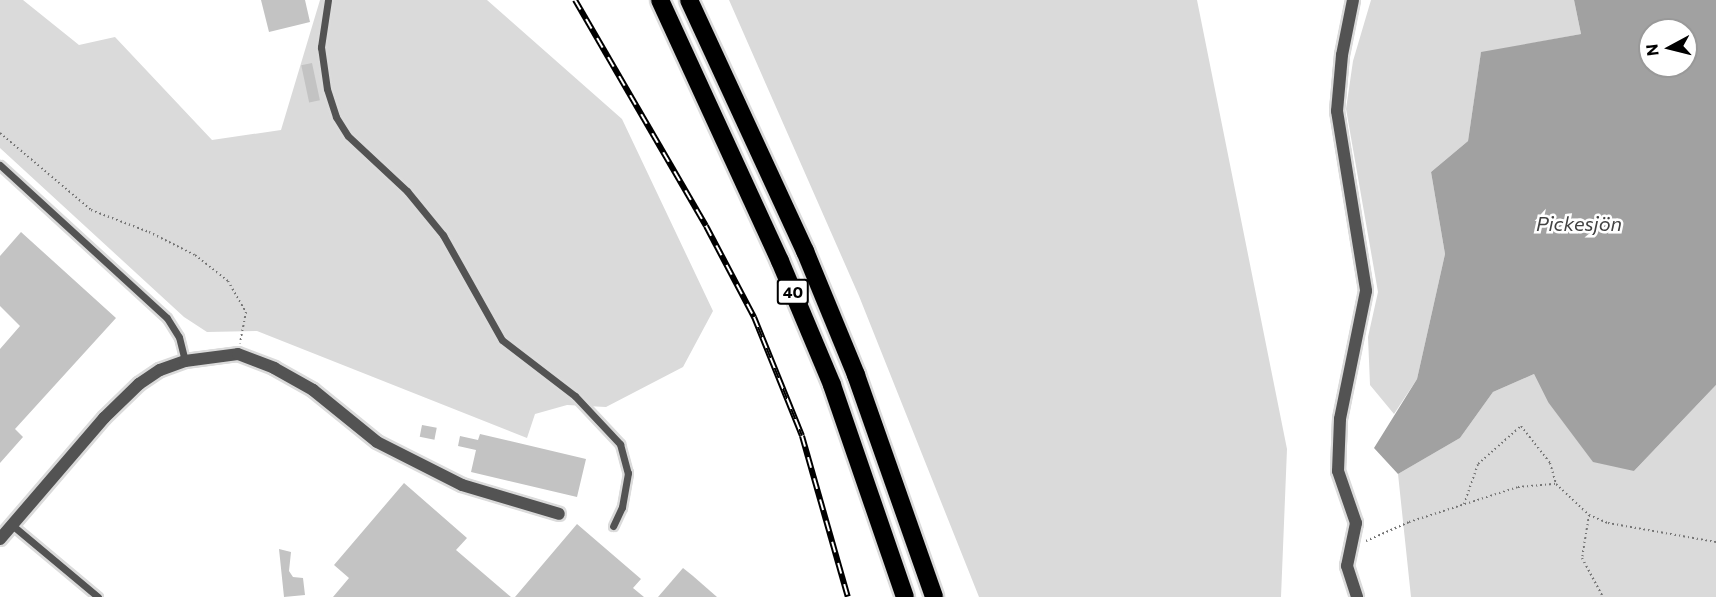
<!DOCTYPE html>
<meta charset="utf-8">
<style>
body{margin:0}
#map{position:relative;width:1716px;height:597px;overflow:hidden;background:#fff;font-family:Commissioner,sans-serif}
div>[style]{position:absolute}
.green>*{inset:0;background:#dadada}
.water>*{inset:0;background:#a1a1a1}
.building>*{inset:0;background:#c3c3c3;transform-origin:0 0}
.path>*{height:2px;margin-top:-1px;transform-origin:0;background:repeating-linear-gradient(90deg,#757575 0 1.5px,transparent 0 4.5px)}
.roads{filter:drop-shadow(2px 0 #dbdbdb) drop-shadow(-2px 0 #dbdbdb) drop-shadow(0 2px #dbdbdb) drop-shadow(0 -2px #dbdbdb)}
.lane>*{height:7px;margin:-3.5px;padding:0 3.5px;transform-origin:3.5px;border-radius:3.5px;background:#535353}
.street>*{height:12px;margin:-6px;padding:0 6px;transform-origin:6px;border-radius:6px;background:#535353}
.highway>*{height:18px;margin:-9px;padding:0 9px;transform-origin:9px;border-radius:9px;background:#000}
.rail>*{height:6px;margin-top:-3px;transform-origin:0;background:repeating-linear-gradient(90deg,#fff 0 11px,#000 0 22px);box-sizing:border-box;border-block:2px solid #000}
span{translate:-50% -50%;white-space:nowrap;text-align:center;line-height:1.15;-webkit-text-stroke:5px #fff;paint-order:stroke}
.shield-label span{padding:2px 4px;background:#fff;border:2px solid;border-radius:4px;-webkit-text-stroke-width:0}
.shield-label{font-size:16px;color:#000;font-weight:700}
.water-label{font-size:20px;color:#424242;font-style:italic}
.north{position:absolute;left:1638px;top:18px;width:60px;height:60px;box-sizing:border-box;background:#fff;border:2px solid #999;border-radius:50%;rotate:263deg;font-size:16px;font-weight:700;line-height:24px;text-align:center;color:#000}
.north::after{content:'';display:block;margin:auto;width:21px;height:27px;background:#000;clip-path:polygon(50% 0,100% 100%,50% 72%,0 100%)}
</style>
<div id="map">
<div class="green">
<i style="clip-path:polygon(0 0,23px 0,79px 45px,115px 37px,212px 140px,281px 130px,320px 0,487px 0,622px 119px,713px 311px,683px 367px,606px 407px,567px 405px,535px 414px,527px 438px,257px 331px,207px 332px,184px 317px,0 148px)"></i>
<i style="clip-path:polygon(729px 0,1197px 0,1287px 449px,1281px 597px,979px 597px,859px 296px)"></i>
<i style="clip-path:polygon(1371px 0,1574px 0,1581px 34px,1481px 53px,1468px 141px,1431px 172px,1445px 254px,1417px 379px,1394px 414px,1370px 385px,1368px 337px,1378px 292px,1346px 109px,1353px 61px)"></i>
<i style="clip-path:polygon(1534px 374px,1548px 402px,1634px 471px,1716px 385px,1716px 597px,1411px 597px,1398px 474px,1460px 438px,1493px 392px)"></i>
</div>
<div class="water">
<i style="clip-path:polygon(evenodd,1574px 0,1716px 0,1716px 385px,1634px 471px,1593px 462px,1548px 402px,1534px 374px,1493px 392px,1460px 438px,1398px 474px,1374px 448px,1417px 379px,1445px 254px,1431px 172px,1468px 141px,1481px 52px,1581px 34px,1574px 0,1650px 30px,1686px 30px,1686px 66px,1650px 66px,1650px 30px)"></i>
</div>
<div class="building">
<i style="clip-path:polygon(261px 0,305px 0,310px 22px,269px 32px)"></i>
<i style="left:312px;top:63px;width:38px;height:11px;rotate:78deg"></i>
<i style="clip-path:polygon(21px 232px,116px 318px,15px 429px,23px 437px,0 463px,0 349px,20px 326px,0 306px,0 256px)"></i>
<i style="left:422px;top:425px;width:15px;height:12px;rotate:11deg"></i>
<i style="clip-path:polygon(480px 434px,586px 459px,577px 497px,471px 472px,476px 450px,458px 446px,460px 436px,478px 440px)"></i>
<i style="clip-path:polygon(404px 483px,467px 538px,456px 550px,511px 597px,333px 597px,349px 578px,334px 565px)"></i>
<i style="clip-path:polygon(577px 524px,641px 579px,633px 588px,644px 597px,515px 597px)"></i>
<i style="clip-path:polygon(279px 549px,291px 552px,289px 571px,293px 577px,303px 578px,305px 595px,284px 597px)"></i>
<i style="clip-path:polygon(683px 568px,693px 576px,717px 597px,658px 597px)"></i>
</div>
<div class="path">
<i style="left:0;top:133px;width:119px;rotate:40.2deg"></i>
<i style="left:91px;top:210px;width:62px;rotate:20.8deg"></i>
<i style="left:149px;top:232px;width:51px;rotate:26.6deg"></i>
<i style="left:195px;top:255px;width:42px;rotate:38.2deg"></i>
<i style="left:228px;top:281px;width:36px;rotate:60deg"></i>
<i style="left:246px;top:312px;width:32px;rotate:101deg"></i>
<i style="left:1464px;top:504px;width:42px;rotate:-70.7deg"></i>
<i style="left:1478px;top:464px;width:57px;rotate:-41.5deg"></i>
<i style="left:1521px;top:426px;width:47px;rotate:51.9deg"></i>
<i style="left:1550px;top:463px;width:22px;rotate:74deg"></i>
<i style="left:1589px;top:515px;width:44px;rotate:99.2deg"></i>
<i style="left:1582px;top:558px;width:44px;rotate:61.7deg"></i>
<i style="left:1366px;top:541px;width:47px;rotate:-23.8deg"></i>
<i style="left:1409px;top:522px;width:114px;rotate:-17.8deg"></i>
<i style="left:1518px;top:487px;width:38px;rotate:-5deg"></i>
<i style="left:1556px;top:484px;width:45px;rotate:43.2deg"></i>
<i style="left:1589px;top:515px;width:21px;rotate:23deg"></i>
<i style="left:1608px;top:523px;width:110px;rotate:10deg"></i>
</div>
<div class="roads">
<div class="lane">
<i style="left:328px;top:0;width:48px;rotate:98.5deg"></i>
<i style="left:321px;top:47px;width:42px;rotate:81.9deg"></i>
<i style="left:327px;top:89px;width:29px;rotate:72deg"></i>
<i style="left:336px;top:117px;width:22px;rotate:58deg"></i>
<i style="left:348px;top:136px;width:81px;rotate:43deg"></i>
<i style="left:407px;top:191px;width:57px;rotate:50.7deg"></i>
<i style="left:443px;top:235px;width:120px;rotate:60.7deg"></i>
<i style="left:502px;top:340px;width:92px;rotate:37.5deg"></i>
<i style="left:575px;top:396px;width:66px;rotate:46.8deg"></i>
<i style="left:620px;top:444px;width:30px;rotate:75deg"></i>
<i style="left:628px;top:473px;width:35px;rotate:100deg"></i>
<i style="left:622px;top:507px;width:21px;rotate:115deg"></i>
<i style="left:0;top:165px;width:226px;rotate:42.5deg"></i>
<i style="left:167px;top:318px;width:22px;rotate:58deg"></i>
<i style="left:179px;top:337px;width:25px;rotate:76deg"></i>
<i style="left:12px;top:525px;width:112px;rotate:39.9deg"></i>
</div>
<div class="street">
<i style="left:1353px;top:0;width:56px;rotate:101.3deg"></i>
<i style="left:1342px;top:55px;width:56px;rotate:95.1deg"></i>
<i style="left:1337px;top:111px;width:182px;rotate:80.8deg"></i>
<i style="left:1366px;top:291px;width:131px;rotate:101.5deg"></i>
<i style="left:1340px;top:419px;width:52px;rotate:92.2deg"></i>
<i style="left:1338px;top:471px;width:55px;rotate:70.9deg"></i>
<i style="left:1356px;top:523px;width:44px;rotate:101.8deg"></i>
<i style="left:1347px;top:566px;width:33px;rotate:72deg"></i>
<i style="left:0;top:539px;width:160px;rotate:-49.3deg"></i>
<i style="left:104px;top:418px;width:49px;rotate:-44.2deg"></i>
<i style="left:139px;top:384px;width:25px;rotate:-34deg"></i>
<i style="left:160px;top:370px;width:27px;rotate:-20deg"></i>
<i style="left:185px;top:361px;width:53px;rotate:-7.5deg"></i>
<i style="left:238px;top:354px;width:39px;rotate:21deg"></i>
<i style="left:274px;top:368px;width:45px;rotate:29.4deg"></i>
<i style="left:313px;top:390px;width:82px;rotate:39.1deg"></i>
<i style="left:377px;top:442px;width:95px;rotate:26.8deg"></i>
<i style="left:462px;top:485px;width:101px;rotate:16.6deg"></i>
</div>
<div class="highway">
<i style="left:660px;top:0;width:287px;rotate:65.3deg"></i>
<i style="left:780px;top:261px;width:134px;rotate:67.2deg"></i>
<i style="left:832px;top:385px;width:224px;rotate:71deg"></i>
<i style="left:689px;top:0;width:277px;rotate:65.2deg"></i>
<i style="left:805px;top:251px;width:134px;rotate:67.6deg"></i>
<i style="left:856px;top:375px;width:235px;rotate:70.6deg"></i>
</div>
</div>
<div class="rail">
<i style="left:575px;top:0;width:261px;rotate:59.9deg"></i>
<i style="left:706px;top:226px;width:103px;rotate:62.2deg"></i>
<i style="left:754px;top:317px;width:128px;rotate:68deg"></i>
<i style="left:802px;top:436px;width:167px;rotate:74.1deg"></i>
</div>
<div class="shield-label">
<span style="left:793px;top:292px">40</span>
</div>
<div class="water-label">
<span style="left:1579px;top:223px">Pickesjön</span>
</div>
<div class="north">N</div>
</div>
